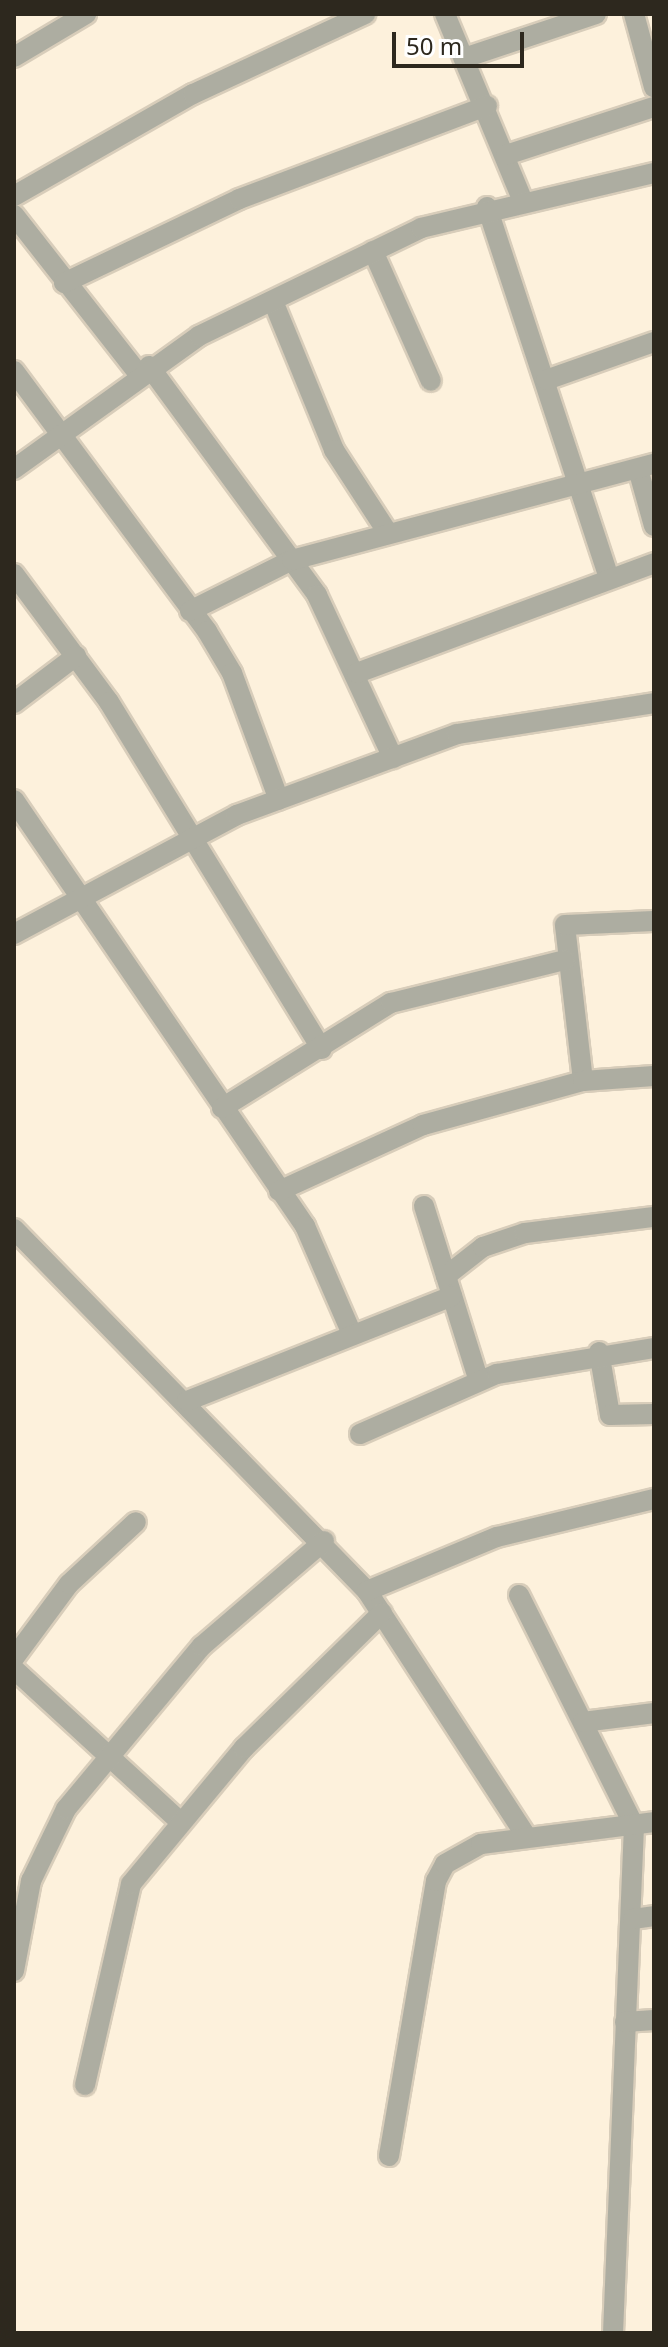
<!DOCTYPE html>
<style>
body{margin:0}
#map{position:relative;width:668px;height:2347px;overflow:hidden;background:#fdf1dc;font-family:"Noto Sans",sans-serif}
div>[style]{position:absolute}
.roads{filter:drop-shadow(2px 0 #d8cdba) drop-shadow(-2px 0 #d8cdba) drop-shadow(0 2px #d8cdba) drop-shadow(0 -2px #d8cdba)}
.street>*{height:20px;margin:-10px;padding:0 10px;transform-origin:10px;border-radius:10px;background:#adada1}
span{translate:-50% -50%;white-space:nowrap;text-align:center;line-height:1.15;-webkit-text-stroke:8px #fff;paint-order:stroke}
.frame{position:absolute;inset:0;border:16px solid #2d281e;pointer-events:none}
.scale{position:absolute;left:392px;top:32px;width:132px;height:36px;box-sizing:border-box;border:4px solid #2d281e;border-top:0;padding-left:10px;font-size:24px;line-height:28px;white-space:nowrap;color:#2d281e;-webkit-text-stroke:6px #fff;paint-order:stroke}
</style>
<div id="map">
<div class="roads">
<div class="street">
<i style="left:445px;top:14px;width:200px;rotate:67.4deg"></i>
<i style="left:634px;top:14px;width:76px;rotate:74.7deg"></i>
<i style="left:14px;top:57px;width:84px;rotate:-30.8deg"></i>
<i style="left:464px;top:58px;width:139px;rotate:-18.4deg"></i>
<i style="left:506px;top:155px;width:156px;rotate:-18deg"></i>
<i style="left:14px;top:196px;width:206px;rotate:-29.7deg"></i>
<i style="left:193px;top:94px;width:190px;rotate:-24.9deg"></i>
<i style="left:487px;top:207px;width:390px;rotate:71.8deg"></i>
<i style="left:14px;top:215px;width:201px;rotate:51.9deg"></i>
<i style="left:373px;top:251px;width:142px;rotate:66deg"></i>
<i style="left:64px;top:283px;width:194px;rotate:-25.6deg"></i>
<i style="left:239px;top:199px;width:265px;rotate:-20.6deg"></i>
<i style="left:273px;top:301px;width:161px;rotate:67.7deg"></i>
<i style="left:334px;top:450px;width:99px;rotate:57deg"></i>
<i style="left:149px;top:366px;width:284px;rotate:53.7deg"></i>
<i style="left:317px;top:595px;width:180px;rotate:65deg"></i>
<i style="left:14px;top:371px;width:324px;rotate:53.4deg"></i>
<i style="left:207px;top:631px;width:49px;rotate:59.2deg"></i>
<i style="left:232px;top:673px;width:135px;rotate:69.7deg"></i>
<i style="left:546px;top:380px;width:114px;rotate:-19.4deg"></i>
<i style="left:14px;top:469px;width:228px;rotate:-35.7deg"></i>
<i style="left:199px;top:336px;width:247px;rotate:-25.9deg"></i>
<i style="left:421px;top:228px;width:239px;rotate:-13.3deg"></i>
<i style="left:638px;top:469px;width:59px;rotate:74.3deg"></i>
<i style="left:14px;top:574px;width:159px;rotate:53.4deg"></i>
<i style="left:109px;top:702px;width:407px;rotate:58.5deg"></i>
<i style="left:190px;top:611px;width:114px;rotate:-26.6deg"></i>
<i style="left:292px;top:560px;width:375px;rotate:-14.9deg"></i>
<i style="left:357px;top:673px;width:317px;rotate:-20.3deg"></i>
<i style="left:14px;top:703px;width:78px;rotate:-37.2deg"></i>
<i style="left:14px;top:800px;width:516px;rotate:55.66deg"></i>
<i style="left:305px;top:1226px;width:116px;rotate:66.5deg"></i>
<i style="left:14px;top:934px;width:253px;rotate:-28.1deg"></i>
<i style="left:237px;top:815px;width:234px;rotate:-20.2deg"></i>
<i style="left:457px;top:734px;width:199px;rotate:-8.9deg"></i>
<i style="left:583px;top:1081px;width:157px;rotate:-96.6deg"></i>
<i style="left:565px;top:925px;width:89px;rotate:-2.6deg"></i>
<i style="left:222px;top:1108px;width:199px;rotate:-31.9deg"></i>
<i style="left:391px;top:1003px;width:179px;rotate:-13.9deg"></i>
<i style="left:279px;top:1191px;width:158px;rotate:-24.6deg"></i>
<i style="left:423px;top:1125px;width:166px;rotate:-15.4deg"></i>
<i style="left:583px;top:1081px;width:71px;rotate:-4deg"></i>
<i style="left:424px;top:1206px;width:183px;rotate:72.6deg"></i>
<i style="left:14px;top:1229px;width:506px;rotate:45.72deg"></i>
<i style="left:367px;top:1591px;width:293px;rotate:57deg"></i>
<i style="left:446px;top:1276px;width:47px;rotate:-38.1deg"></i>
<i style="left:483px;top:1247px;width:44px;rotate:-18.4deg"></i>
<i style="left:525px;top:1233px;width:130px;rotate:-7.1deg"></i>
<i style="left:599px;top:1352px;width:64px;rotate:80.1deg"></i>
<i style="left:610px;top:1415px;width:44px;rotate:-1.3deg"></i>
<i style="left:187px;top:1401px;width:285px;rotate:-21.6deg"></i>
<i style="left:360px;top:1434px;width:150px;rotate:-23.7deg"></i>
<i style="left:497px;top:1374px;width:159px;rotate:-9.4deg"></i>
<i style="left:367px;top:1591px;width:141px;rotate:-22.6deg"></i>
<i style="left:497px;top:1537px;width:162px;rotate:-13.6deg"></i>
<i style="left:519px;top:1595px;width:258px;rotate:63.5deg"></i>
<i style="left:634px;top:1826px;width:507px;rotate:92.37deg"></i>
<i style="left:14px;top:1658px;width:92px;rotate:-53.4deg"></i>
<i style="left:69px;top:1584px;width:91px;rotate:-42.8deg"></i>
<i style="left:14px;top:1669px;width:223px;rotate:42.6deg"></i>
<i style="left:583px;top:1722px;width:72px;rotate:-7.2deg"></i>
<i style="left:633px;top:1919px;width:21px;rotate:-8deg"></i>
<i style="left:14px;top:1971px;width:92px;rotate:-79.3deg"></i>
<i style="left:31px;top:1881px;width:80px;rotate:-64.1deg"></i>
<i style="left:66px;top:1809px;width:212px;rotate:-50.2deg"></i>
<i style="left:202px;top:1646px;width:161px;rotate:-40.7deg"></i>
<i style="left:625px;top:2022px;width:29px;rotate:-4deg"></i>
<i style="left:85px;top:2085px;width:206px;rotate:-77.1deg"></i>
<i style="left:131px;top:1884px;width:177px;rotate:-50.3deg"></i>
<i style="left:244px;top:1748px;width:193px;rotate:-44.4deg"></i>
<i style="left:389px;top:2156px;width:279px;rotate:-80.3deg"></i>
<i style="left:436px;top:1881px;width:19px;rotate:-62deg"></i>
<i style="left:445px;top:1864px;width:41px;rotate:-29.1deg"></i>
<i style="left:481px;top:1844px;width:174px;rotate:-7.2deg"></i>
</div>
</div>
<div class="frame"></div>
<div class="scale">50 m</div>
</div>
